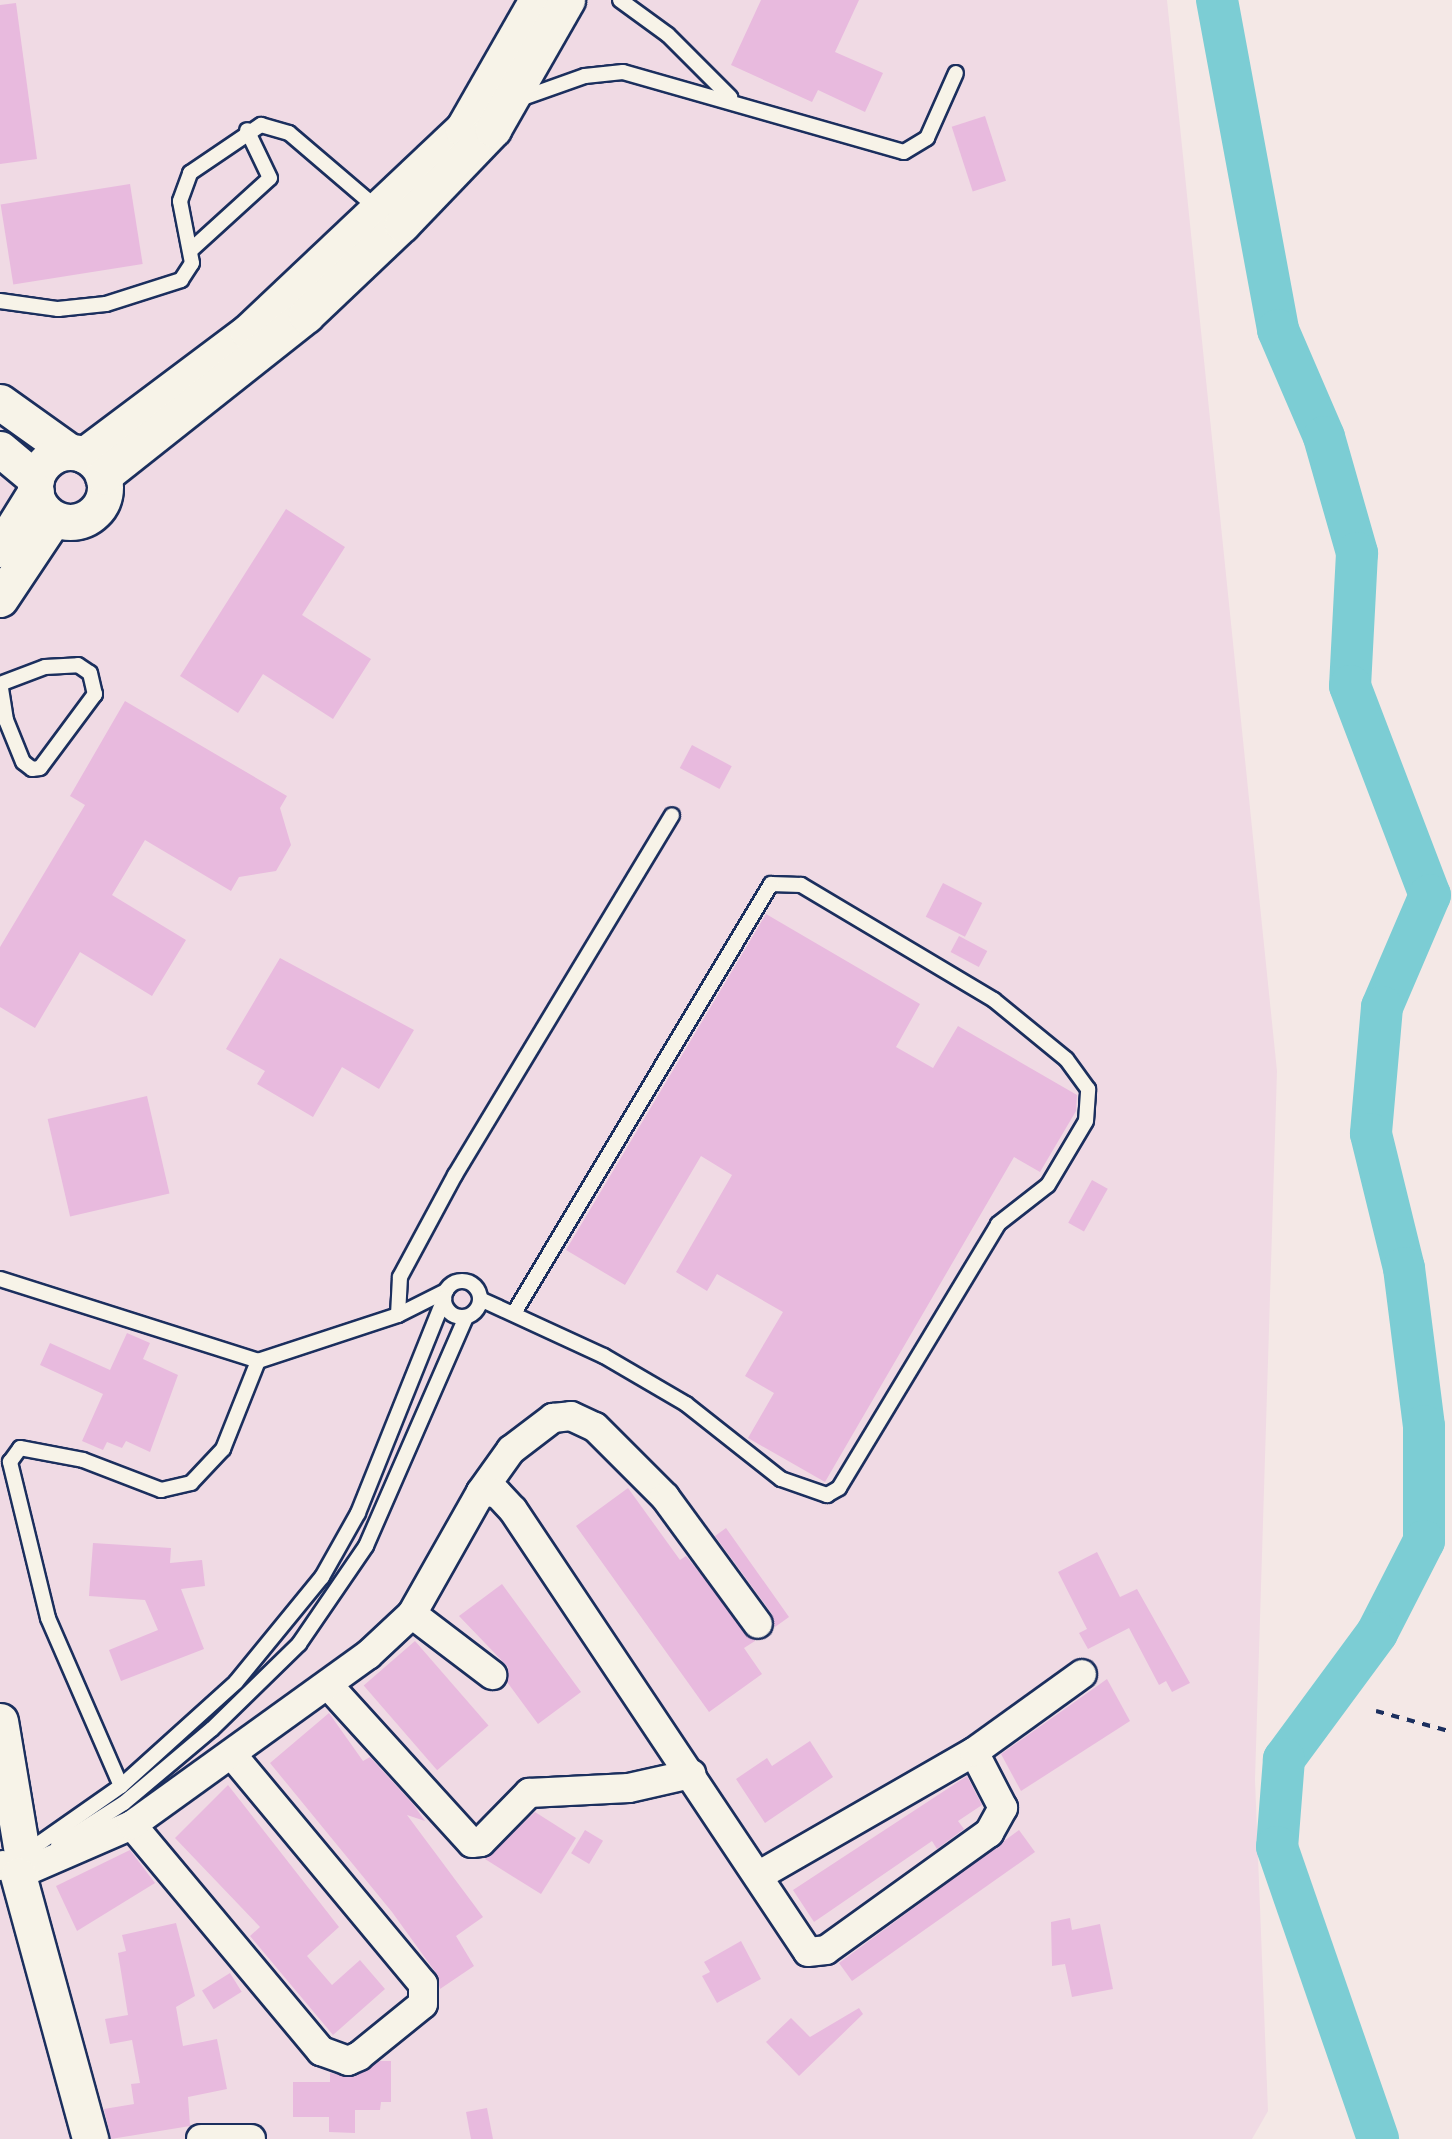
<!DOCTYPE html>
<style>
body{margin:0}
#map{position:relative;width:1452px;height:2139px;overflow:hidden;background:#f4e8e6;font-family:"Balsamiq Sans",sans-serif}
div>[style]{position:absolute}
.built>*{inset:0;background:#f0dae4}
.river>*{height:42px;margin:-21px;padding:0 21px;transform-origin:21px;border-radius:21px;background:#7ccdd4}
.building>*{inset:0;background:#e8bade;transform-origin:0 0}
.path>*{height:4px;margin-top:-2px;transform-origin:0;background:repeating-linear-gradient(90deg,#1b2f5e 0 8px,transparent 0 16px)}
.roads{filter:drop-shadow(2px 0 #1b2f5e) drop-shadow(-2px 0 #1b2f5e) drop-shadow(0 2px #1b2f5e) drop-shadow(0 -2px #1b2f5e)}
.service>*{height:14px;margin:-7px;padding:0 7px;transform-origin:7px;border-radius:7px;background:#f7f3e8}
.service>.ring{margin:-7px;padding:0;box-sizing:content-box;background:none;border:14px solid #f7f3e8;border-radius:50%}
.minor>*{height:28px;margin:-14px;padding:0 14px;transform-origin:14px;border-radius:14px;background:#f7f3e8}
.tertiary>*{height:35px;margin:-17.5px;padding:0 17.5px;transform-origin:17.5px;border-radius:17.5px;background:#f7f3e8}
.tertiary>.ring{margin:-17.5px;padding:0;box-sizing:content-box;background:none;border:35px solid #f7f3e8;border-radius:50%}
span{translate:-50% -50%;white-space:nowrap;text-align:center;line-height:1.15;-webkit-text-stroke:9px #f7f3e8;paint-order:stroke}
</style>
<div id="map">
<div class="built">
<i style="clip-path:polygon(0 0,1167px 0,1277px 1071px,1255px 1780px,1268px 2111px,1252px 2139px,0 2139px)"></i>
</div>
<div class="river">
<i style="left:1217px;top:0;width:336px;rotate:79.5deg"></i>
<i style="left:1278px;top:330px;width:116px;rotate:66.7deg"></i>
<i style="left:1324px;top:437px;width:121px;rotate:74.1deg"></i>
<i style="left:1357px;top:553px;width:133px;rotate:93deg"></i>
<i style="left:1350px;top:686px;width:224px;rotate:69.1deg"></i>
<i style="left:1430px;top:895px;width:122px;rotate:113.2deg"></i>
<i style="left:1382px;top:1007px;width:127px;rotate:95deg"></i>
<i style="left:1371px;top:1134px;width:138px;rotate:76.2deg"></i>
<i style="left:1404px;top:1268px;width:159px;rotate:82.8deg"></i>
<i style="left:1424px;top:1426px;width:115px;rotate:90deg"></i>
<i style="left:1424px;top:1541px;width:103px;rotate:117.1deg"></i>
<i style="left:1377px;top:1633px;width:157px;rotate:126.4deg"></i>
<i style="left:1284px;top:1759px;width:88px;rotate:94.5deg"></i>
<i style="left:1277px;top:1847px;width:309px;rotate:70.9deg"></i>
</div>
<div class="building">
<i style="clip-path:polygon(761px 0,859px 0,835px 52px,883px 73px,865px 112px,818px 90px,812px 102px,731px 65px)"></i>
<i style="clip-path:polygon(16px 3px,37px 159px,0 164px,0 5px)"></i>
<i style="left:985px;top:116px;width:68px;height:35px;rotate:72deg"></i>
<i style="left:130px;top:184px;width:81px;height:131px;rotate:81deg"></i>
<i style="clip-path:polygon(286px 509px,345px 547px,302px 615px,371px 659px,333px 719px,263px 674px,238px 713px,180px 676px)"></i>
<i style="clip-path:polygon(125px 701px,287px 796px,280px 808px,291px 845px,276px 871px,239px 877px,231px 891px,145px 840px,112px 895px,186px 940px,152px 996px,80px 952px,35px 1028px,0 1007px,0 947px,85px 805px,70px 796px)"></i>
<i style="left:692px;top:745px;width:45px;height:26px;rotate:28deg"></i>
<i style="left:943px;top:883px;width:44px;height:38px;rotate:27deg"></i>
<i style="clip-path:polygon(766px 914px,920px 1004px,896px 1047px,933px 1068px,958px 1026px,1077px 1095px,1076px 1111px,1040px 1172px,1014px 1157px,825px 1482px,748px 1438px,774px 1393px,745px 1376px,783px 1312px,717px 1274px,707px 1291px,676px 1272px,732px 1175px,701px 1156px,625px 1285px,566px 1250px)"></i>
<i style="left:959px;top:936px;width:32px;height:18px;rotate:28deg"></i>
<i style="clip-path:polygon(280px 958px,414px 1030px,379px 1089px,342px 1067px,313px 1117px,257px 1084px,265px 1071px,226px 1049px)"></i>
<i style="left:147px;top:1096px;width:100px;height:102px;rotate:77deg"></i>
<i style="left:1092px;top:1180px;width:18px;height:49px;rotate:29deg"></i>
<i style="clip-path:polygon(127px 1333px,150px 1343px,143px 1359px,178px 1375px,150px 1452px,126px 1441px,122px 1448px,107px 1442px,103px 1450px,82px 1441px,103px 1394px,40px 1365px,50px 1343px,110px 1370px)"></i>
<i style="clip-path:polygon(628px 1488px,680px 1560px,686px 1556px,755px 1641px,744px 1648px,762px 1674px,709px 1712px,576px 1526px)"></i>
<i style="clip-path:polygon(726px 1528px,789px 1617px,775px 1627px,772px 1614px,715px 1536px)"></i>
<i style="clip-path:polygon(93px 1543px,171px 1548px,170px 1563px,202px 1560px,205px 1586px,181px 1589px,204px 1649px,121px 1681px,109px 1650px,158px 1630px,145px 1600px,89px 1596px)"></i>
<i style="clip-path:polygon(1097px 1552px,1120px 1597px,1137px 1589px,1190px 1683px,1172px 1692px,1166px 1681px,1159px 1685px,1129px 1628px,1088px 1649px,1079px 1633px,1087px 1629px,1058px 1572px)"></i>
<i style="clip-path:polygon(502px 1584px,581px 1692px,538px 1724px,507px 1682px,508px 1667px,459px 1616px)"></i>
<i style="left:415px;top:1641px;width:112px;height:68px;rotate:49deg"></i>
<i style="clip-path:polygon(1107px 1679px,1130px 1721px,1021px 1791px,1001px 1754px)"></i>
<i style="clip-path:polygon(329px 1713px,363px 1761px,370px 1757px,413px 1804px,425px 1821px,407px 1815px,483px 1917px,456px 1936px,474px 1966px,440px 1989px,436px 1973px,392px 1912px,270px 1763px)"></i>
<i style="clip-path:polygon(810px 1741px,833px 1777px,765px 1823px,736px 1779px,767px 1758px,772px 1766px)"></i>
<i style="clip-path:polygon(967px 1776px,982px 1805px,958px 1821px,964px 1829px,937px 1849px,932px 1841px,814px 1922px,793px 1890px)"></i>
<i style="clip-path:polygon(228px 1785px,339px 1927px,307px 1956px,332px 1985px,360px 1960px,385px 1989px,333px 2035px,250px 1936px,260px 1927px,175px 1838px)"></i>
<i style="clip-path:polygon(535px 1812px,576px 1838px,541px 1894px,485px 1859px)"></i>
<i style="left:585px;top:1830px;width:21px;height:27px;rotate:31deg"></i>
<i style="clip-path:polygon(1019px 1830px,1035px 1852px,852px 1981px,839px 1963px)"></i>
<i style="clip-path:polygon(130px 1850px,155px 1883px,77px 1931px,56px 1886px)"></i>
<i style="clip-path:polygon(1070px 1918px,1072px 1930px,1100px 1924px,1113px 1989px,1072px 1997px,1065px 1964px,1052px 1966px,1051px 1922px)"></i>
<i style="clip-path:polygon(176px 1923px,195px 1996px,176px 2007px,183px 2046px,217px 2039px,227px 2089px,188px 2097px,190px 2126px,111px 2139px,104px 2109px,134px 2104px,131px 2084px,140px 2083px,132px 2040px,110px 2044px,105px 2019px,128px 2015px,118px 1953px,126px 1951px,122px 1935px)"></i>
<i style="clip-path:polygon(741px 1941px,761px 1979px,717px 2003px,702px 1976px,710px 1972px,704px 1962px)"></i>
<i style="left:230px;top:1973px;width:22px;height:33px;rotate:58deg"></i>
<i style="clip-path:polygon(859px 2008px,863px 2014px,799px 2076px,766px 2042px,791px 2018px,810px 2037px)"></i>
<i style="clip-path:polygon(380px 2061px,391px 2061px,391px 2102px,381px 2102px,380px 2110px,355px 2110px,355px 2133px,329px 2132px,329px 2117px,293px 2117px,293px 2082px,330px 2082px,330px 2073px,354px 2077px)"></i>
<i style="clip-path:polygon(487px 2108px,493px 2139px,471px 2139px,466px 2112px)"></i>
</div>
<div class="path">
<i style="left:1376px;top:1711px;width:79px;rotate:15.4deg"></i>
</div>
<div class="roads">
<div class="service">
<i style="left:620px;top:0;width:59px;rotate:36.1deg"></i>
<i style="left:668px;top:35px;width:88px;rotate:45deg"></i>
<i style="left:520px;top:99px;width:69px;rotate:-19.5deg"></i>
<i style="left:585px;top:76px;width:38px;rotate:-6deg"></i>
<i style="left:623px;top:72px;width:292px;rotate:15.9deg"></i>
<i style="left:904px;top:152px;width:27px;rotate:-31deg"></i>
<i style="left:927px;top:138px;width:71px;rotate:-66deg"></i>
<i style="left:192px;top:249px;width:105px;rotate:-42.3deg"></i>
<i style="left:270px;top:178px;width:53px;rotate:-115.6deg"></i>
<i style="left:0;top:301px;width:59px;rotate:7.9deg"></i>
<i style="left:58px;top:309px;width:48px;rotate:-5.9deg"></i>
<i style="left:106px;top:304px;width:79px;rotate:-17.7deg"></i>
<i style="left:181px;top:280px;width:20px;rotate:-57deg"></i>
<i style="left:192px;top:263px;width:63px;rotate:-101deg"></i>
<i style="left:180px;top:201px;width:30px;rotate:-70deg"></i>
<i style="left:190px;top:173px;width:86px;rotate:-34.1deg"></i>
<i style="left:261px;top:125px;width:29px;rotate:16deg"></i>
<i style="left:289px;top:133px;width:118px;rotate:40.5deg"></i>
<i style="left:78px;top:665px;width:14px;rotate:34deg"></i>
<i style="left:90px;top:673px;width:22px;rotate:77deg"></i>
<i style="left:95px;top:694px;width:92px;rotate:126.6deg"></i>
<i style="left:40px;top:768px;width:8px;rotate:173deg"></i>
<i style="left:32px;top:769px;width:11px;rotate:-142deg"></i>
<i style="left:23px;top:762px;width:45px;rotate:-112deg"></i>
<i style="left:6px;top:720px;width:36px;rotate:-99deg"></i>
<i style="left:0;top:684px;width:48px;rotate:-20.7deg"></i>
<i style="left:45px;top:667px;width:33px;rotate:-3deg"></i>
<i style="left:0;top:1279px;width:271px;rotate:17.6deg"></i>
<i style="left:258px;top:1361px;width:147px;rotate:-18.2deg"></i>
<i style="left:398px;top:1315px;width:54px;rotate:-26.6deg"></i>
<i class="ring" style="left:444px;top:1281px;width:22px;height:22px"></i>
<i style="left:480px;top:1299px;width:136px;rotate:24.7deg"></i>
<i style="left:604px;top:1356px;width:95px;rotate:30.3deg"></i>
<i style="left:686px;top:1404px;width:121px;rotate:38.3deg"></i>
<i style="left:781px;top:1479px;width:49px;rotate:19.2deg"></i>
<i style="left:827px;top:1495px;width:14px;rotate:-30deg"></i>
<i style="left:839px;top:1488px;width:308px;rotate:-58.9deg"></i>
<i style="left:998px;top:1224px;width:63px;rotate:-38deg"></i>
<i style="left:1048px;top:1185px;width:74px;rotate:-59.3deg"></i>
<i style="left:1086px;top:1121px;width:32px;rotate:-86deg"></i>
<i style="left:1088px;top:1089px;width:37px;rotate:-126deg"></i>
<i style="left:1066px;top:1059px;width:93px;rotate:-140.7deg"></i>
<i style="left:994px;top:1000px;width:225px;rotate:-149.2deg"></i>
<i style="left:801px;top:885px;width:30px;rotate:-178deg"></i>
<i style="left:771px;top:884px;width:500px;rotate:120.92deg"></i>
<i style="left:398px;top:1315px;width:38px;rotate:-87deg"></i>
<i style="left:400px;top:1277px;width:116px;rotate:-61.7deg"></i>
<i style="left:455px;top:1175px;width:420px;rotate:-58.9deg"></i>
<i style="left:121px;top:1786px;width:183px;rotate:-113.5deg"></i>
<i style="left:48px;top:1618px;width:161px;rotate:-103.7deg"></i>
<i style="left:10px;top:1462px;width:17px;rotate:-54deg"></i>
<i style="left:20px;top:1448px;width:64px;rotate:10.8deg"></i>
<i style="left:83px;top:1460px;width:84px;rotate:21deg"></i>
<i style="left:161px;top:1490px;width:31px;rotate:-13deg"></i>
<i style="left:191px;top:1483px;width:47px;rotate:-46.7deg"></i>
<i style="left:223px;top:1449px;width:95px;rotate:-68.3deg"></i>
<i style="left:58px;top:1845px;width:78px;rotate:-32.5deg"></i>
<i style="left:124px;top:1803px;width:115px;rotate:-40.1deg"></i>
<i style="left:212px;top:1729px;width:122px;rotate:-44.3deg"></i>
<i style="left:299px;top:1644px;width:119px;rotate:-55.6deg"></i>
<i style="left:366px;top:1546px;width:250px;rotate:-66.4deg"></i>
<i style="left:24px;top:1854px;width:118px;rotate:-35deg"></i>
<i style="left:121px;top:1786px;width:155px;rotate:-42.1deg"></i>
<i style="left:236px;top:1682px;width:136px;rotate:-50.7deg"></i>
<i style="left:322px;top:1577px;width:73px;rotate:-60.6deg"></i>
<i style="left:358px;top:1513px;width:231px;rotate:-68.1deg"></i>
</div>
<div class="minor">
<i style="left:481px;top:1492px;width:52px;rotate:-54.5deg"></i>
<i style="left:511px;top:1450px;width:53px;rotate:-37.3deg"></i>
<i style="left:553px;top:1418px;width:18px;rotate:-6deg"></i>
<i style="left:571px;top:1416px;width:26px;rotate:25deg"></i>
<i style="left:595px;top:1427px;width:99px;rotate:45deg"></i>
<i style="left:665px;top:1497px;width:157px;rotate:53.8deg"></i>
<i style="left:412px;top:1614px;width:101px;rotate:37.3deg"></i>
<i style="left:329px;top:1686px;width:212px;rotate:47.7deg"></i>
<i style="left:472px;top:1843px;width:9px;rotate:-6deg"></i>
<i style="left:481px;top:1842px;width:69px;rotate:-45.6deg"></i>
<i style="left:529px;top:1793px;width:100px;rotate:-2.9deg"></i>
<i style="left:629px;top:1788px;width:64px;rotate:-12.7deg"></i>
<i style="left:132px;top:1825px;width:295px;rotate:50.1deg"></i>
<i style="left:321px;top:2051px;width:29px;rotate:20deg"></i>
<i style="left:348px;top:2061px;width:12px;rotate:-24deg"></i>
<i style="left:359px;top:2056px;width:82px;rotate:-39.1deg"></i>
<i style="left:423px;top:2004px;width:20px;rotate:-90deg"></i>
<i style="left:423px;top:1984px;width:297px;rotate:-129.8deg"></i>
<i style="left:0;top:1866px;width:3px;rotate:-18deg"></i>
<i style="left:24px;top:1872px;width:118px;rotate:-23.5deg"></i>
<i style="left:132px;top:1825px;width:291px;rotate:-35.8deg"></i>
<i style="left:368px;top:1655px;width:60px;rotate:-43deg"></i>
<i style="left:412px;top:1614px;width:140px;rotate:-60.5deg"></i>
<i style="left:481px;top:1492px;width:16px;rotate:4deg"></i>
<i style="left:497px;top:1493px;width:23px;rotate:47deg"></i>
<i style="left:513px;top:1510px;width:531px;rotate:56.28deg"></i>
<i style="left:808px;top:1952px;width:18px;rotate:-6deg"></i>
<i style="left:826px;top:1950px;width:201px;rotate:-35.7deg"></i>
<i style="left:989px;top:1833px;width:29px;rotate:-61deg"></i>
<i style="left:1003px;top:1808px;width:63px;rotate:-117.4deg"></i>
<i style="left:758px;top:1876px;width:249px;rotate:-29.9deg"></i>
<i style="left:974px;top:1752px;width:133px;rotate:-35.8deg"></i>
<i style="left:201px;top:2139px;width:50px"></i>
</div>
<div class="tertiary">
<i style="left:0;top:402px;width:86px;rotate:35.5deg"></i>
<i style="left:0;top:449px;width:47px;rotate:39.8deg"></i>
<i class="ring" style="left:35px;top:452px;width:35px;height:35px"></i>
<i style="left:84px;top:455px;width:205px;rotate:-36.9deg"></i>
<i style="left:248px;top:332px;width:296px;rotate:-43.4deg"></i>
<i style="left:463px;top:129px;width:149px;rotate:-60.2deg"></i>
<i style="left:103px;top:476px;width:259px;rotate:-38.4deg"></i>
<i style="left:306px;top:315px;width:132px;rotate:-43.5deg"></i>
<i style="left:402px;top:224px;width:132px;rotate:-46.2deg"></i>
<i style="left:493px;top:129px;width:149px;rotate:-60.2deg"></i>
<i style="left:0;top:549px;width:68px;rotate:-58.2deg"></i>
<i style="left:0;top:599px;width:97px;rotate:-56.3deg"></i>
<i style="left:0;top:1721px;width:134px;rotate:80.5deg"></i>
<i style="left:18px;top:1875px;width:274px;rotate:74.7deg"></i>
</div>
</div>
</div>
